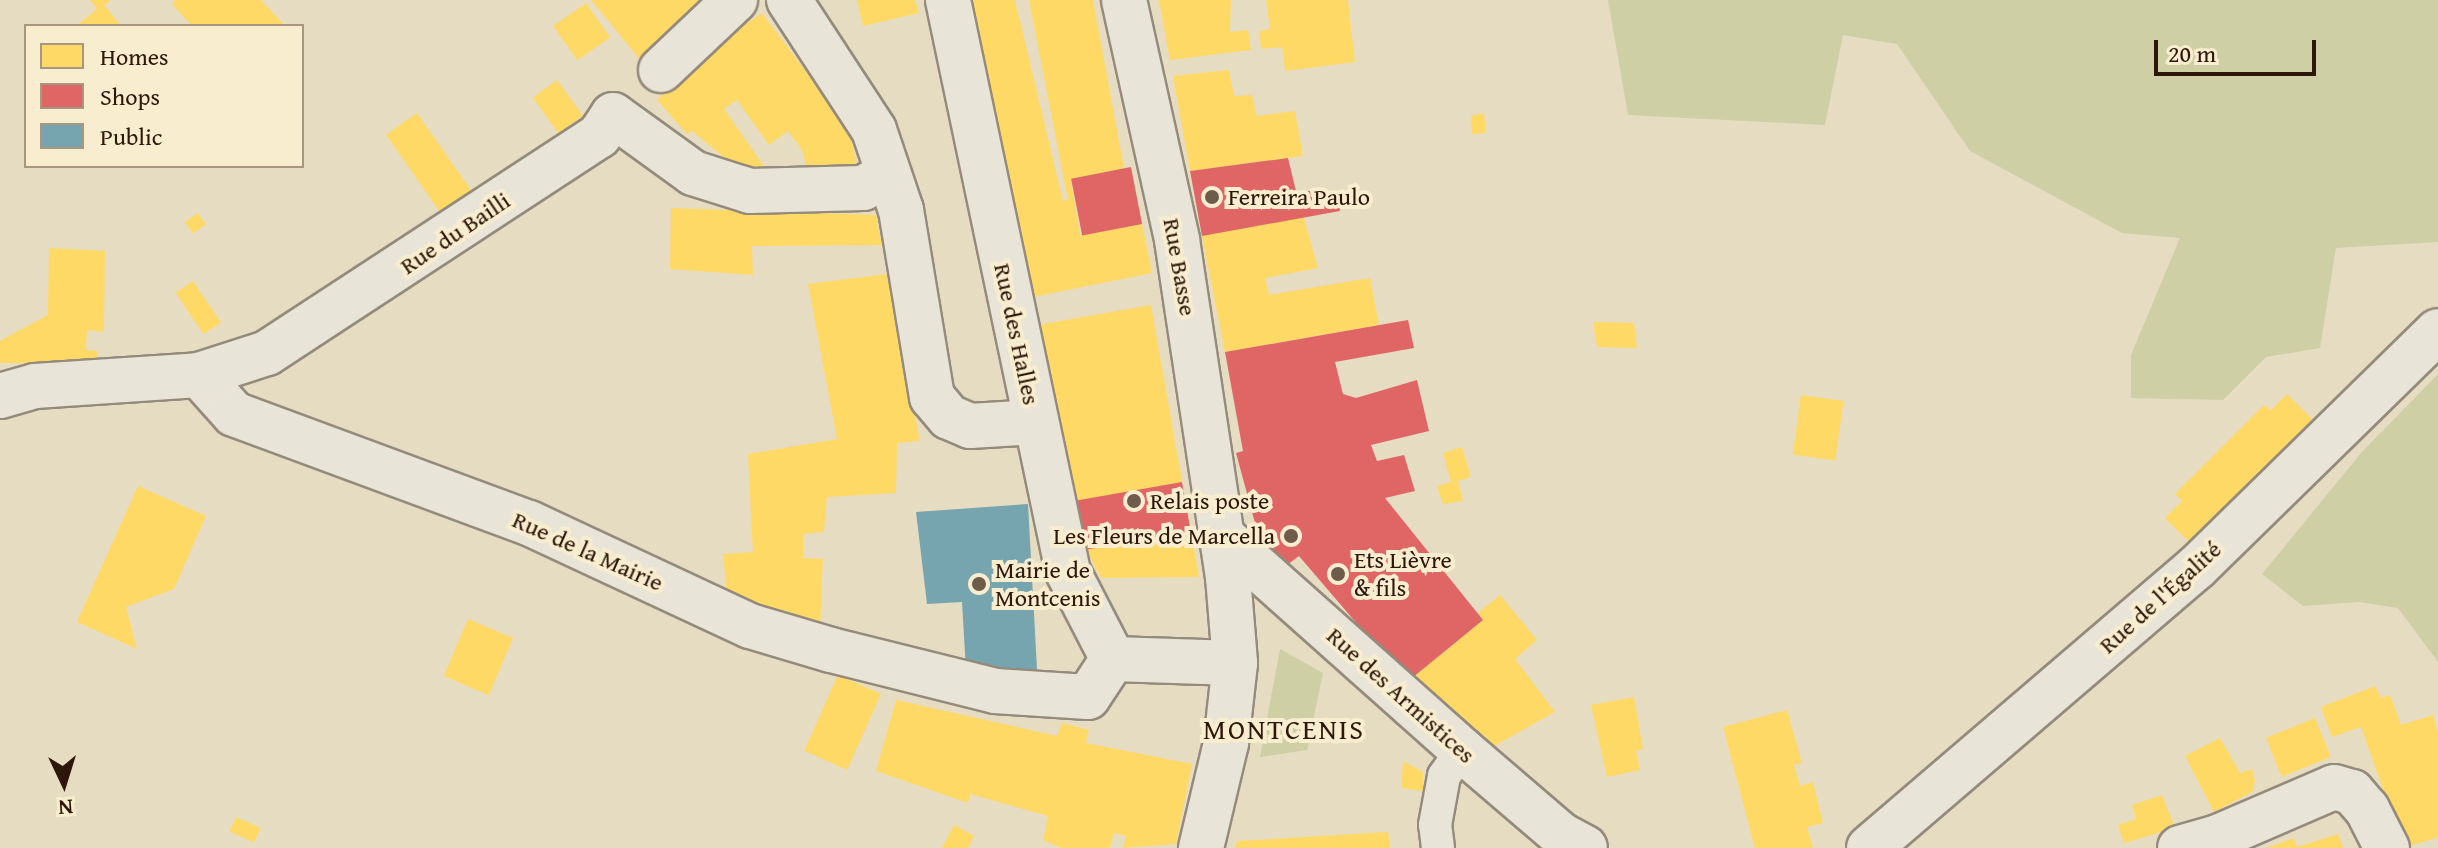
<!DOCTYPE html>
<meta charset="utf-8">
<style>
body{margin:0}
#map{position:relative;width:2438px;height:848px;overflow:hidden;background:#e6dcc2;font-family:"Gentium Book Plus",serif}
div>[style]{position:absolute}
.green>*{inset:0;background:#cecfa5}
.homes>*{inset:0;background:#ffd966;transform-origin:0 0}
.shops>*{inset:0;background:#e06666;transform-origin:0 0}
.public>*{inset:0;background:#76a5af}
.roads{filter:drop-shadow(2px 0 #948b7c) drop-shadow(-2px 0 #948b7c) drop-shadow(0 2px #948b7c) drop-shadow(0 -2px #948b7c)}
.lane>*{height:32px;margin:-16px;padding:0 16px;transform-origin:16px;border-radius:16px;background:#e9e4d8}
.street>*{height:44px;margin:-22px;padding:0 22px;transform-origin:22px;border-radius:22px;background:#e9e4d8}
.secondary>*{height:44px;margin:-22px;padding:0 22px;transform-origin:22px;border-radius:22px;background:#e9e4d8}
.dots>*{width:22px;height:22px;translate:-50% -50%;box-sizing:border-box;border:4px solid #f8edce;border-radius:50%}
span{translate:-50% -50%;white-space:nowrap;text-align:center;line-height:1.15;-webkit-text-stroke:8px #f8edce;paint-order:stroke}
.poi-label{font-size:24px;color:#2d160a}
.left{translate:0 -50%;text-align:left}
.right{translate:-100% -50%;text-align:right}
.street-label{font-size:24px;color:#2d160a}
.quarter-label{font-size:28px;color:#2d160a;letter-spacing:2px}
.legend{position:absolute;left:24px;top:24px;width:280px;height:144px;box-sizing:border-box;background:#f8edce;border:2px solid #a79780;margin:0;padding:10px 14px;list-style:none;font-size:24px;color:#2d160a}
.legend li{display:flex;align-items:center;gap:16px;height:40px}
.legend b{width:40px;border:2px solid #a79780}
.north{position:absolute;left:24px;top:744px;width:80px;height:80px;-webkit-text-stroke:6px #f8edce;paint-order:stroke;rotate:176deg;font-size:22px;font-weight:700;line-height:32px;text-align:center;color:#2d160a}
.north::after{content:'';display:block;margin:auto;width:28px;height:36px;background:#2d160a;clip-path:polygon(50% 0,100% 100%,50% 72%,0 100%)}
.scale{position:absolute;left:2154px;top:40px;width:162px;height:36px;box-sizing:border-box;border:4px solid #2d160a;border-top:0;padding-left:10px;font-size:24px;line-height:28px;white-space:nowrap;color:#2d160a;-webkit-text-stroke:6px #f8edce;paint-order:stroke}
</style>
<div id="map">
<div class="green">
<i style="clip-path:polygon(1608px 0,2438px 0,2438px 242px,2336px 248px,2320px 348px,2266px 357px,2223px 400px,2131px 398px,2131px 355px,2180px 238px,2122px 233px,1970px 151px,1897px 44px,1843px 35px,1825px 125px,1628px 115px)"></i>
<i style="clip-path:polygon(2438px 374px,2438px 662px,2398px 608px,2359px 602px,2303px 606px,2262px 574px,2361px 453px)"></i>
<i style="clip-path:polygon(1280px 649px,1323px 673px,1307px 750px,1260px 757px)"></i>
</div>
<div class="homes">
<i style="clip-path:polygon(90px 0,111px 0,104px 5px,121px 26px,76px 26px,97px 9px)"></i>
<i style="clip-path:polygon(176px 0,261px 0,285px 26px,192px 26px,172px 4px)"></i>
<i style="clip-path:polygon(591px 0,706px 0,642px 62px)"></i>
<i style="clip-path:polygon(857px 0,915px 0,919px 13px,863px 26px)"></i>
<i style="clip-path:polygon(969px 0,1015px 0,1063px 201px,1068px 200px,1029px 0,1093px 0,1124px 168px,1071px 180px,1080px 235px,1142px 224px,1152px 273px,1033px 297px)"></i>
<i style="clip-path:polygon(1159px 0,1231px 0,1230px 32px,1248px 30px,1251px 50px,1170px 60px)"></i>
<i style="clip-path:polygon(1266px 0,1348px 0,1355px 62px,1285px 71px,1282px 47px,1261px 49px,1259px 31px,1270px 29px)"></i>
<i style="left:586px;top:3px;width:42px;height:40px;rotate:55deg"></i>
<i style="clip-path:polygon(762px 13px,849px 129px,857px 165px,808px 175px,802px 150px,788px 131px,769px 145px,737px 100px,724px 109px,769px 173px,737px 168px,692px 131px,687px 134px,657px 100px,708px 49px)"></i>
<i style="clip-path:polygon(1229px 70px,1234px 96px,1252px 95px,1257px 116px,1295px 111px,1303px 156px,1190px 171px,1173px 76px)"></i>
<i style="left:557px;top:80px;width:44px;height:30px;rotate:54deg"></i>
<i style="left:417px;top:113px;width:101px;height:38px;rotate:55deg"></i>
<i style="clip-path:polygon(1484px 113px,1486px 133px,1472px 134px,1471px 116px)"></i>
<i style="clip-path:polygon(671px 208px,876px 215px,882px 245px,752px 246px,753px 275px,670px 269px)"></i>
<i style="left:198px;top:213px;width:14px;height:16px;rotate:56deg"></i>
<i style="clip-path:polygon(1303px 215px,1318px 268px,1265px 278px,1269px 295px,1370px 278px,1379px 325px,1225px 352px,1202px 236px)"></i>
<i style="clip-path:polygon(49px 248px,105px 251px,104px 332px,87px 330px,86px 350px,98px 351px,97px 364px,0 363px,0 341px,48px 315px)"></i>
<i style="clip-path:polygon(887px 274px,920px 441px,897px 443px,896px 493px,827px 497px,824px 532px,804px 534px,803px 558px,823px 559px,820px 631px,727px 596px,723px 554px,753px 552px,748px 454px,837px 439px,808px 284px)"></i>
<i style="left:193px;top:281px;width:50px;height:21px;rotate:56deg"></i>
<i style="left:1151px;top:305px;width:180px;height:114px;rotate:80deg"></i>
<i style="clip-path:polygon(1593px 322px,1634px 323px,1637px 348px,1597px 347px)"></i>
<i style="clip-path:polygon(2287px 394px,2323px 430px,2199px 552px,2165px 518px,2182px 501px,2175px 494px,2264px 405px,2271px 410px)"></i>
<i style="left:1801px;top:395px;width:43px;height:60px;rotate:8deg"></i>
<i style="clip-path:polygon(1462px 447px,1471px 477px,1458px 481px,1463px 501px,1443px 504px,1437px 486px,1451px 482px,1443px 453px)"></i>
<i style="clip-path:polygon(138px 486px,206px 516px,174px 589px,126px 607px,137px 649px,77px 622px)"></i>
<i style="clip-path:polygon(1191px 531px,1199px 577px,1101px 578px,1084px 545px)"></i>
<i style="clip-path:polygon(1500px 595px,1537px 640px,1515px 659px,1555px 712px,1494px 746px,1412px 678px,1483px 620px,1478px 613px)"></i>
<i style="left:468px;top:619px;width:49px;height:62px;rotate:23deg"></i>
<i style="left:838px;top:675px;width:47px;height:83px;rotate:24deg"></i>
<i style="clip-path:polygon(2375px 686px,2381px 698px,2390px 695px,2401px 725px,2433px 715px,2438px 733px,2438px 837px,2404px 848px,2361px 727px,2332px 737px,2321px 707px)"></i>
<i style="clip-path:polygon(1634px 697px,1643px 749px,1636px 751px,1640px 770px,1607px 777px,1591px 705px)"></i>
<i style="clip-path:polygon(896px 700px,1057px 736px,1062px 723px,1089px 730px,1086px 743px,1192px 764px,1176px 844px,1123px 848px,1126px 836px,1114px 833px,1110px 848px,1061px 848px,1043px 840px,1048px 816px,970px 794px,968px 803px,876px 771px)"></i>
<i style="clip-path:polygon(1787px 710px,1802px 763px,1794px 765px,1800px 786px,1813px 782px,1823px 823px,1807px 827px,1813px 848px,1755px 848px,1723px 727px)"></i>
<i style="left:2315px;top:718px;width:42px;height:53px;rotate:68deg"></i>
<i style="clip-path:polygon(2220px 738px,2240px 773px,2252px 769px,2255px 781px,2252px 792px,2214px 812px,2185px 756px)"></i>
<i style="clip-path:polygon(1403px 761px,1423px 772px,1423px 791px,1401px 788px)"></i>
<i style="clip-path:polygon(2162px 795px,2175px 828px,2124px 843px,2118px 825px,2136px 819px,2132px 805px)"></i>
<i style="left:236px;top:817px;width:27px;height:16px;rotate:24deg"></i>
<i style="clip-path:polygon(954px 825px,974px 836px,968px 848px,942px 848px)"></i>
<i style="clip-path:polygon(1388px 832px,1390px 848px,1235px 848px,1237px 841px)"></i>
<i style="clip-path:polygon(2338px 834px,2343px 848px,2266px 848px,2294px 838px,2297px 847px)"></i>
</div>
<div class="shops">
<i style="clip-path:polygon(1288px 158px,1296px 191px,1326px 191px,1328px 199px,1339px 200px,1340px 211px,1202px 236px,1190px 171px)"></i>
<i style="left:1131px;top:167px;width:58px;height:61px;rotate:79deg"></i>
<i style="clip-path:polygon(1408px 320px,1414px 348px,1335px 362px,1343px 394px,1356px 398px,1417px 380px,1429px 431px,1371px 445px,1377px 461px,1404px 455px,1415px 491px,1385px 498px,1483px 620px,1412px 678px,1376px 646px,1299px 556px,1279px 571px,1258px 534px,1236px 453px,1243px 451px,1225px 352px)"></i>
<i style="left:1182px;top:482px;width:50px;height:110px;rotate:80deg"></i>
</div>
<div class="public">
<i style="clip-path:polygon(1028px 504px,1037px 669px,966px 671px,962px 602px,927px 604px,916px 512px)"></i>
</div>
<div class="roads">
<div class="lane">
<i style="left:1438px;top:848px;width:23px;rotate:-97deg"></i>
<i style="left:1435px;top:825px;width:50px;rotate:-79.6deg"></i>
<i style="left:1444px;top:776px;width:32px;rotate:-55deg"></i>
</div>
<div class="street">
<i style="left:789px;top:0;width:155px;rotate:56.8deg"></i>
<i style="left:874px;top:130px;width:84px;rotate:71.4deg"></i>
<i style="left:901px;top:210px;width:190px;rotate:80.6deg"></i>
<i style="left:932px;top:397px;width:26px;rotate:50deg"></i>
<i style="left:949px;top:417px;width:23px;rotate:23deg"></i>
<i style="left:970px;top:426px;width:66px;rotate:-3.5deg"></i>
<i style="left:948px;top:0;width:584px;rotate:78.15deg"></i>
<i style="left:1068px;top:572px;width:98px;rotate:62.7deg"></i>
<i style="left:661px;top:70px;width:102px;rotate:-43.4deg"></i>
<i style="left:199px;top:375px;width:52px;rotate:48.1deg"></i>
<i style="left:234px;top:414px;width:314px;rotate:20.3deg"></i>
<i style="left:529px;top:523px;width:244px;rotate:25deg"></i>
<i style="left:750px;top:626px;width:84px;rotate:16.5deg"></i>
<i style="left:831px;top:650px;width:169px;rotate:14deg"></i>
<i style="left:995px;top:691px;width:93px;rotate:3.7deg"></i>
<i style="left:1088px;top:697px;width:45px;rotate:-56.7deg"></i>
<i style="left:1113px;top:659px;width:122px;rotate:1.9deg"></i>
<i style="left:0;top:396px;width:36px;rotate:-16deg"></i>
<i style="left:35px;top:386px;width:164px;rotate:-3.8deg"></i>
<i style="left:199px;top:375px;width:71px;rotate:-17.9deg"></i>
<i style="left:267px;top:353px;width:397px;rotate:-33.2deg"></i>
<i style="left:599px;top:136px;width:25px;rotate:-56deg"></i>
<i style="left:613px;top:115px;width:99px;rotate:35.9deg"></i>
<i style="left:693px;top:173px;width:60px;rotate:17.5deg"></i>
<i style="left:750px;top:191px;width:113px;rotate:-1.5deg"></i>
<i style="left:863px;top:188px;width:26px;rotate:-28deg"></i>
<i style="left:1222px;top:536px;width:322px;rotate:41.7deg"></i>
<i style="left:1462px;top:750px;width:130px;rotate:40.6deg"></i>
<i style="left:1561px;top:835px;width:27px;rotate:28deg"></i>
<i style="left:1869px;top:848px;width:432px;rotate:-40.6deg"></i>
<i style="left:2197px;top:567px;width:337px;rotate:-44.4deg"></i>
<i style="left:2180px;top:848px;width:40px;rotate:-16deg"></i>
<i style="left:2218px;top:837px;width:126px;rotate:-23.3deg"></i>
<i style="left:2334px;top:787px;width:19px;rotate:16deg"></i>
<i style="left:2352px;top:792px;width:23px;rotate:49deg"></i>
<i style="left:2367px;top:809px;width:44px;rotate:62.9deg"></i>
</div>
<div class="secondary">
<i style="left:1124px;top:0;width:246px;rotate:77.5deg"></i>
<i style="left:1177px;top:240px;width:341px;rotate:81.4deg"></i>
<i style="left:1228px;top:577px;width:86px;rotate:85.3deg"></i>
<i style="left:1235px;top:663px;width:81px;rotate:96.4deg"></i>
<i style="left:1226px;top:743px;width:108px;rotate:103.4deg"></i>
</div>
</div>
<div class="dots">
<i style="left:1212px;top:197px;background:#6e5b4a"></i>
<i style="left:1134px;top:501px;background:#6e5b4a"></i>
<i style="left:1291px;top:536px;background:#6e5b4a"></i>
<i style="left:1338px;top:574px;background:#6e5b4a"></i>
<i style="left:979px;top:584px;background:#6e5b4a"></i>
</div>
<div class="poi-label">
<span class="left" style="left:1228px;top:197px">Ferreira Paulo</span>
<span class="left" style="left:1150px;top:501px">Relais poste</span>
<span class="right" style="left:1275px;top:536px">Les Fleurs de Marcella</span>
<span class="left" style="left:1354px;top:574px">Ets Lièvre<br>&amp; fils</span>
<span class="left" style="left:995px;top:584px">Mairie de<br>Montcenis</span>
</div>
<div class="street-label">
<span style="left:455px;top:233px;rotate:-34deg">Rue du Bailli</span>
<span style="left:1180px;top:267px;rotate:80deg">Rue Basse</span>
<span style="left:1017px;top:334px;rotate:78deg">Rue des Halles</span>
<span style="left:588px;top:551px;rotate:24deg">Rue de la Mairie</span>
<span style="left:2160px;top:597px;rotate:-42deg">Rue de l'Égalité</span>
<span style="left:1401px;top:695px;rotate:42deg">Rue des Armistices</span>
</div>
<div class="quarter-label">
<span style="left:1284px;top:729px">MONTCENIS</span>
</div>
<ul class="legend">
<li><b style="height:22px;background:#ffd966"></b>Homes</li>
<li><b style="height:22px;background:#e06666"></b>Shops</li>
<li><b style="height:22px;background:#76a5af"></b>Public</li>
</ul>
<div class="north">N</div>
<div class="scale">20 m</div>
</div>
